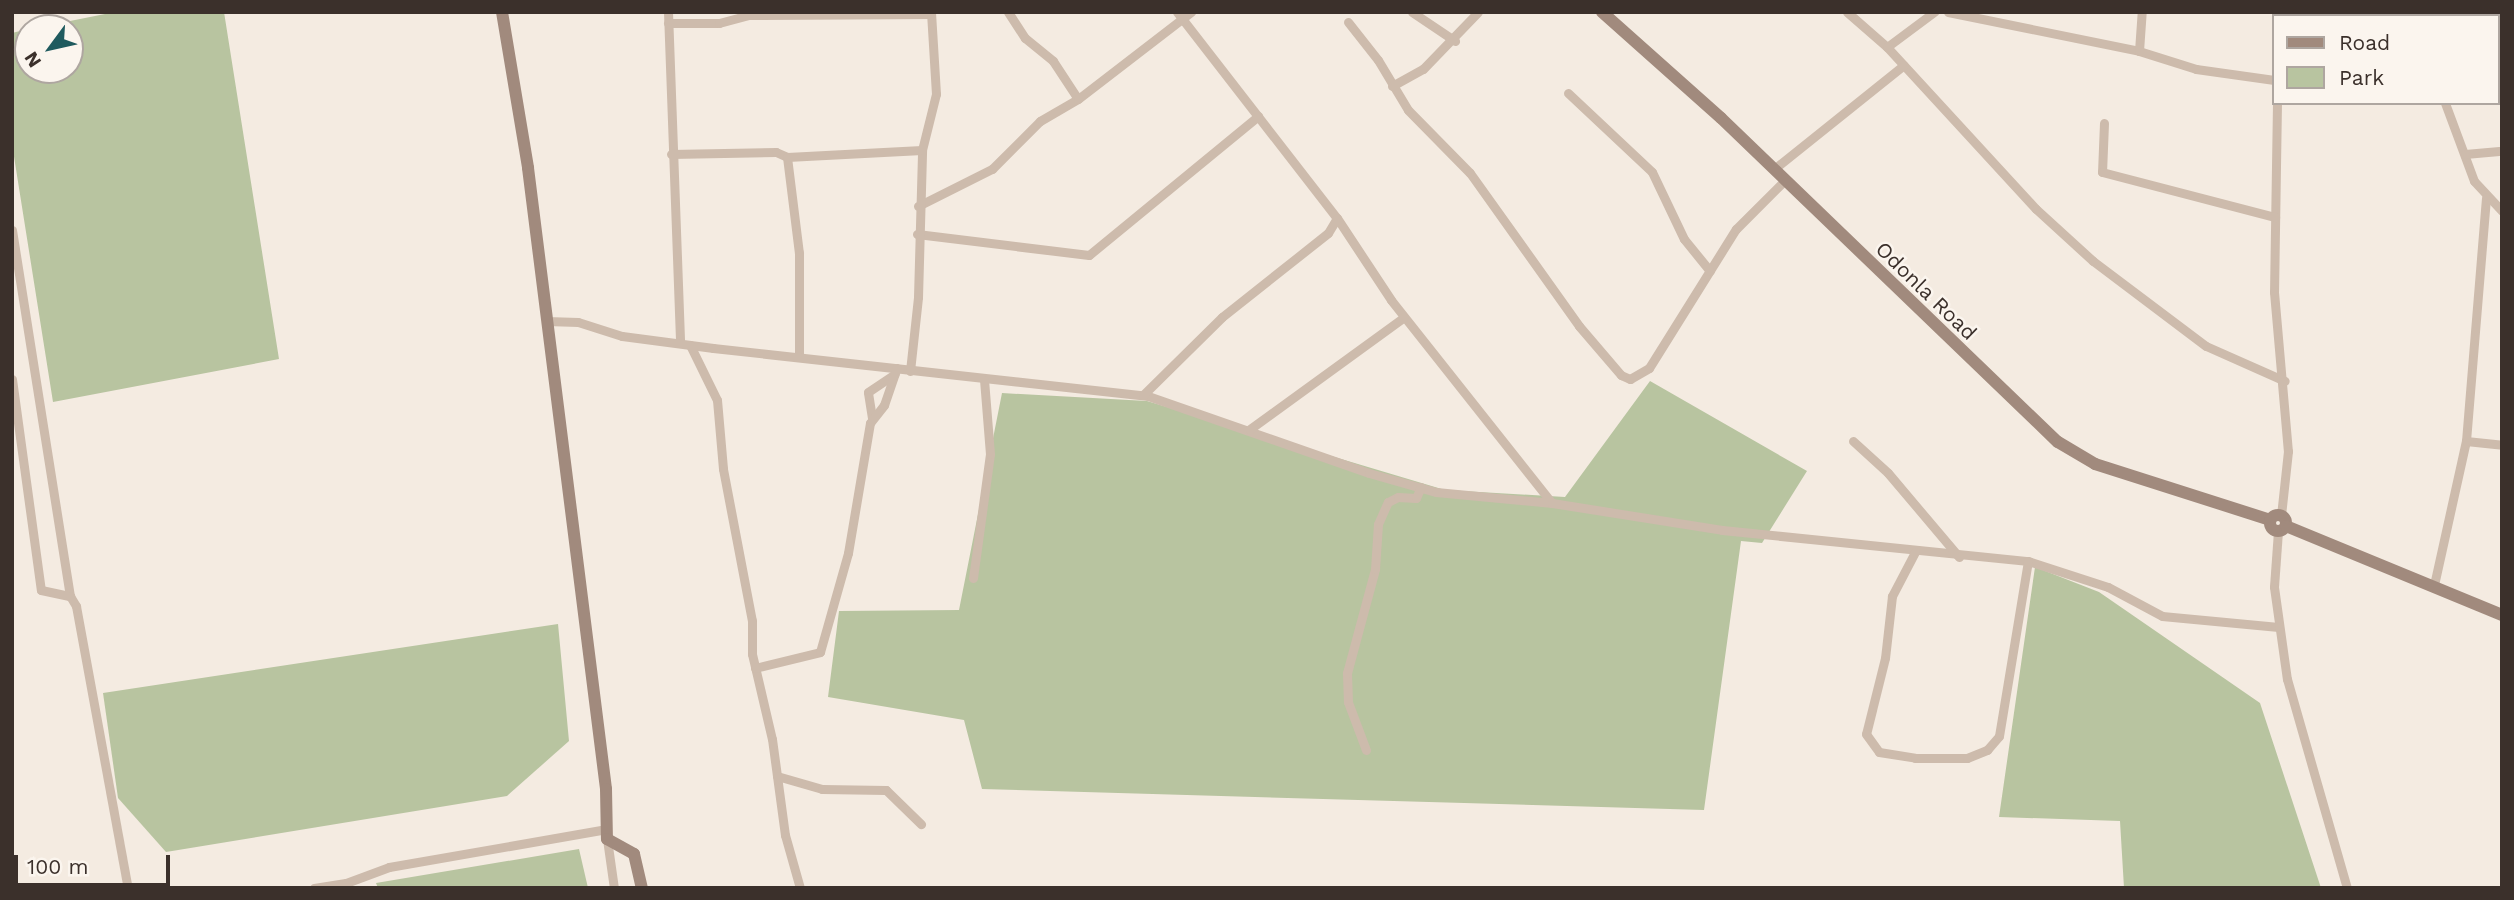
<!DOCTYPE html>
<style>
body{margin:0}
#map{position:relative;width:2514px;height:900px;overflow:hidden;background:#f4ebe1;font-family:"Work Sans",sans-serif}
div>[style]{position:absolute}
.green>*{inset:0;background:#b8c4a0}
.street>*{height:9px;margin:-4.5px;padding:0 4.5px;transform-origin:4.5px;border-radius:4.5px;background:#cdbbac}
.secondary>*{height:12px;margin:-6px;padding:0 6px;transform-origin:6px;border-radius:6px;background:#a18a7d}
.secondary>.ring{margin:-6px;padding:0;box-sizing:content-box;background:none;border:12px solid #a18a7d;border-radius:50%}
span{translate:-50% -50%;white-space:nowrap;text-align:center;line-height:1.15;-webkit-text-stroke:5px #fbf5ee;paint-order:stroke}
.street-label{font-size:21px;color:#3b302b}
.frame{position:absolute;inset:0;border:14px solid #3b302b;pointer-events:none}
.legend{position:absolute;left:2272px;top:14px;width:228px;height:91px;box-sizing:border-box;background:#fbf5ee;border:2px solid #aea6a0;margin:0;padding:9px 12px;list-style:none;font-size:21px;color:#3b302b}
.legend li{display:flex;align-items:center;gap:14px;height:35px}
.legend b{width:35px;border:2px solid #aea6a0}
.north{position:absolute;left:14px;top:14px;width:70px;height:70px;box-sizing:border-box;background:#fbf5ee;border:2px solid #aea6a0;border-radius:50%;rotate:237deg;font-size:19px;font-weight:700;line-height:28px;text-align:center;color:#3b302b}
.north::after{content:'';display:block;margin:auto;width:24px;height:32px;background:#1f5a5e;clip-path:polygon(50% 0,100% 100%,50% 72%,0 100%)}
.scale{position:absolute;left:14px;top:855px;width:156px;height:32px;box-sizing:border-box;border:4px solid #3b302b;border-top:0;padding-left:9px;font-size:21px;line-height:24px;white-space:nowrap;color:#3b302b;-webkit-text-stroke:5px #fbf5ee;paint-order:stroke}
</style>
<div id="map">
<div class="green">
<i style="clip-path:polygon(115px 12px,224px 12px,279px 359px,53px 402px,12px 144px,12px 33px,28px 29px,28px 70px,70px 70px,70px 28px,35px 28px)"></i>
<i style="clip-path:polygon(1650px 381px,1807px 471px,1762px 543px,1741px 541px,1704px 810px,982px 789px,964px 720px,828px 697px,839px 611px,959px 610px,1002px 393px,1147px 401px,1445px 490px,1565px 497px)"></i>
<i style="clip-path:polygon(2035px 567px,2099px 592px,2260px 703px,2321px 888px,2124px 888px,2120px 821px,1999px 817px)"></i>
<i style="clip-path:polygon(558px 624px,569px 741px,507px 796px,166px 852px,118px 798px,103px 693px)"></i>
<i style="clip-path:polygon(579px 849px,588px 888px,378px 888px,376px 883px)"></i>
</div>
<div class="street">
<i style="left:668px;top:12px;width:331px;rotate:87.9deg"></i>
<i style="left:1008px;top:12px;width:31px;rotate:57deg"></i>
<i style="left:1025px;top:38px;width:36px;rotate:39deg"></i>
<i style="left:1053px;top:61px;width:45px;rotate:56.7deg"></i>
<i style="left:1177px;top:12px;width:261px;rotate:52.2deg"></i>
<i style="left:1337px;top:218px;width:98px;rotate:56.6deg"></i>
<i style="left:1391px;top:300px;width:259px;rotate:51.6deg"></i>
<i style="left:1412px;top:12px;width:52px;rotate:34deg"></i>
<i style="left:1847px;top:12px;width:53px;rotate:41.2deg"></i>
<i style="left:1887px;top:47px;width:220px;rotate:47.4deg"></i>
<i style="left:2036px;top:209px;width:77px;rotate:42.4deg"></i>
<i style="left:2093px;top:261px;width:141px;rotate:37deg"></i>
<i style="left:2206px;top:346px;width:86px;rotate:23.9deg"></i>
<i style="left:1948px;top:12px;width:195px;rotate:11.5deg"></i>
<i style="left:2139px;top:51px;width:60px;rotate:17.5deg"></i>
<i style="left:2196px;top:69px;width:79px;rotate:8deg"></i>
<i style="left:2280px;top:16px;width:4px;rotate:-76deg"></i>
<i style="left:2349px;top:16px;width:4px;rotate:-76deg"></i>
<i style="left:1348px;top:22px;width:48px;rotate:51.7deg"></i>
<i style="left:1378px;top:60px;width:58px;rotate:59deg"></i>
<i style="left:1408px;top:110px;width:88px;rotate:45.5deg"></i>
<i style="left:1470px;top:173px;width:188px;rotate:54.5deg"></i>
<i style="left:1579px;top:326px;width:65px;rotate:49.4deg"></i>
<i style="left:1621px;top:375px;width:10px;rotate:24deg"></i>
<i style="left:1630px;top:379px;width:22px;rotate:-30deg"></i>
<i style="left:1649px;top:368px;width:164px;rotate:-58deg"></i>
<i style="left:1736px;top:229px;width:69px;rotate:-45deg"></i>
<i style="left:668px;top:23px;width:51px"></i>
<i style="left:719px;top:23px;width:30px;rotate:-15deg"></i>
<i style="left:748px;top:15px;width:183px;rotate:-0.3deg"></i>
<i style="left:1887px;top:47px;width:59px;rotate:-36.7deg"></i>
<i style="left:2139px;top:51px;width:39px;rotate:-86deg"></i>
<i style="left:2499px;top:73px;width:53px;rotate:-86.8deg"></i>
<i style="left:1392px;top:86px;width:35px;rotate:-29deg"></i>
<i style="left:1423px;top:69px;width:79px;rotate:-46deg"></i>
<i style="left:1568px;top:93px;width:115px;rotate:43.2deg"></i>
<i style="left:1652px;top:172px;width:74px;rotate:64.5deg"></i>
<i style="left:1684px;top:239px;width:41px;rotate:50.9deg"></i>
<i style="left:2277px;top:103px;width:189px;rotate:90.9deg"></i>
<i style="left:2274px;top:292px;width:160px;rotate:85deg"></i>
<i style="left:2288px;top:451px;width:64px;rotate:96.2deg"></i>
<i style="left:2445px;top:103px;width:83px;rotate:69.6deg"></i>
<i style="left:2474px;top:181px;width:41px;rotate:47deg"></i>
<i style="left:2104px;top:123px;width:49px;rotate:92.3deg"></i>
<i style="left:2102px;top:172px;width:179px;rotate:14.6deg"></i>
<i style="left:671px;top:154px;width:105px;rotate:-1.1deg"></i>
<i style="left:776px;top:152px;width:12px;rotate:24deg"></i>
<i style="left:787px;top:157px;width:97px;rotate:82.9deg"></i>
<i style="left:799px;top:253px;width:101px;rotate:90deg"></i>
<i style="left:2465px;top:154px;width:37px;rotate:-5deg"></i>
<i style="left:787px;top:157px;width:135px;rotate:-3deg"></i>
<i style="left:1774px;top:169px;width:166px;rotate:-38.7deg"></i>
<i style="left:918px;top:206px;width:83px;rotate:-26.6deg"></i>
<i style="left:992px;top:169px;width:68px;rotate:-45deg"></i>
<i style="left:1040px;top:121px;width:44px;rotate:-30.1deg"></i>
<i style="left:1078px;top:99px;width:143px;rotate:-37.6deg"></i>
<i style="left:12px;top:230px;width:371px;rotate:81deg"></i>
<i style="left:917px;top:234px;width:173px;rotate:7deg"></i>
<i style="left:1089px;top:255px;width:219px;rotate:-39.4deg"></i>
<i style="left:546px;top:321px;width:32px;rotate:2deg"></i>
<i style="left:578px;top:322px;width:46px;rotate:17.7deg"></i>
<i style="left:622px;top:336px;width:92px;rotate:7.5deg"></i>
<i style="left:713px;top:348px;width:438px;rotate:6.3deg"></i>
<i style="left:1148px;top:396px;width:234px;rotate:19.2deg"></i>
<i style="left:1369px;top:473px;width:70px;rotate:15.8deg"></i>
<i style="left:1436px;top:492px;width:117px;rotate:5.4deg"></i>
<i style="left:1552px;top:503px;width:172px;rotate:9deg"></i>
<i style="left:1722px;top:530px;width:308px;rotate:5.8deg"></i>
<i style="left:2028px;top:561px;width:84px;rotate:18deg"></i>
<i style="left:2108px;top:587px;width:61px;rotate:28.2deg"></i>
<i style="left:2162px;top:616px;width:117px;rotate:5.4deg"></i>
<i style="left:690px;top:345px;width:61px;rotate:63.9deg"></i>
<i style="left:717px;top:400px;width:69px;rotate:85deg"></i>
<i style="left:723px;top:469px;width:155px;rotate:79.2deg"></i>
<i style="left:752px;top:621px;width:33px;rotate:90deg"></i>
<i style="left:752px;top:654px;width:87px;rotate:76.8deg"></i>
<i style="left:772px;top:739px;width:97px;rotate:82.3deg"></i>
<i style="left:785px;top:835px;width:55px;rotate:74.2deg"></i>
<i style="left:910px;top:371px;width:74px;rotate:-83.8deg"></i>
<i style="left:918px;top:297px;width:147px;rotate:-88.4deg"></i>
<i style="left:922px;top:150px;width:58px;rotate:-76deg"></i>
<i style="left:936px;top:94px;width:82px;rotate:-93.5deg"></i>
<i style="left:12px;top:379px;width:213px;rotate:82.2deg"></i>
<i style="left:41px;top:590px;width:30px;rotate:12deg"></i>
<i style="left:70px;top:596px;width:12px;rotate:59deg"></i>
<i style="left:76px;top:606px;width:287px;rotate:79.6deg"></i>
<i style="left:1143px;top:395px;width:111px;rotate:-44.6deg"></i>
<i style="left:1222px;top:317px;width:135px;rotate:-38.4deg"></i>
<i style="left:1328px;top:233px;width:17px;rotate:-59deg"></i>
<i style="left:872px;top:418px;width:26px;rotate:-99deg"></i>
<i style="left:868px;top:392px;width:32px;rotate:-34deg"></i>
<i style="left:1250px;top:429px;width:190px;rotate:-36deg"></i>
<i style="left:1853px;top:441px;width:47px;rotate:42.4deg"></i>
<i style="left:1888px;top:473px;width:110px;rotate:49.8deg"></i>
<i style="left:2466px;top:441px;width:36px;rotate:6deg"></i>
<i style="left:2278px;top:531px;width:56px;rotate:94.1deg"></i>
<i style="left:2274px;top:587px;width:93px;rotate:82deg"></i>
<i style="left:2287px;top:679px;width:217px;rotate:74deg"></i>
<i style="left:1915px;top:552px;width:50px;rotate:117.6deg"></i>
<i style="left:1892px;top:596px;width:62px;rotate:96.4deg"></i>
<i style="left:1885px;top:658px;width:78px;rotate:104deg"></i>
<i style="left:1866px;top:734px;width:22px;rotate:54deg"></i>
<i style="left:1879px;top:752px;width:36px;rotate:9deg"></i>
<i style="left:1915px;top:758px;width:52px"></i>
<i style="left:1967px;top:758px;width:22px;rotate:-22deg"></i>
<i style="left:1987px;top:750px;width:18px;rotate:-49deg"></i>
<i style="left:1999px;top:736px;width:177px;rotate:-80.6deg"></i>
<i style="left:973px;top:578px;width:125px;rotate:-82.2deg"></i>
<i style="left:990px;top:454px;width:74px;rotate:-94.6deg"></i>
<i style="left:2434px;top:585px;width:148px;rotate:-77.5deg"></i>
<i style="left:2466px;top:441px;width:244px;rotate:-85.3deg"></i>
<i style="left:755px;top:668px;width:67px;rotate:-13.8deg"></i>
<i style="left:820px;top:652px;width:103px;rotate:-74.2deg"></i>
<i style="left:848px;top:553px;width:132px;rotate:-80.4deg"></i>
<i style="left:870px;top:423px;width:23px;rotate:-52deg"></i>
<i style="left:884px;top:405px;width:39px;rotate:-71deg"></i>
<i style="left:1366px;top:750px;width:51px;rotate:-110.6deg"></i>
<i style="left:1348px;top:702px;width:29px;rotate:-92deg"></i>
<i style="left:1347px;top:673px;width:108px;rotate:-74.9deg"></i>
<i style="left:1375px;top:569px;width:45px;rotate:-86.2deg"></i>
<i style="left:1378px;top:524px;width:24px;rotate:-66deg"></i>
<i style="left:1388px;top:502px;width:11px;rotate:-27deg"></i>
<i style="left:1398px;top:497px;width:18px;rotate:3deg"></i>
<i style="left:1416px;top:498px;width:12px;rotate:-66deg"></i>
<i style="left:777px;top:776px;width:47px;rotate:16.1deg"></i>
<i style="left:822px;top:789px;width:64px;rotate:0.9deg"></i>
<i style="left:886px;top:790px;width:49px;rotate:44.2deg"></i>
<i style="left:607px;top:839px;width:49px;rotate:81.9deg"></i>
<i style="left:314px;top:888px;width:32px;rotate:-9deg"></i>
<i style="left:346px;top:883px;width:46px;rotate:-20.4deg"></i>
<i style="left:389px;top:867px;width:221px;rotate:-9.9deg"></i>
</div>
<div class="secondary">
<i style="left:502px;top:12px;width:158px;rotate:80.5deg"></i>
<i style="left:528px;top:168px;width:626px;rotate:82.84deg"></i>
<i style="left:606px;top:789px;width:50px;rotate:88.9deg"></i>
<i style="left:607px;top:839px;width:31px;rotate:29deg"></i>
<i style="left:634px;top:854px;width:35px;rotate:77deg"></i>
<i style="left:1602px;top:12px;width:159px;rotate:41.7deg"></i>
<i style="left:1721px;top:118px;width:467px;rotate:43.9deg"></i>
<i style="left:2058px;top:442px;width:43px;rotate:30.7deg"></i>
<i style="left:2095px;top:464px;width:184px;rotate:17.7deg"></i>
<i class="ring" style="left:2270px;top:515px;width:4px;height:4px"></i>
<i style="left:2286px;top:526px;width:234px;rotate:22.4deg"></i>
</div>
<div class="street-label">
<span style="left:1926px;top:291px;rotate:44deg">Odonla Road</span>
</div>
<div class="frame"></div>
<ul class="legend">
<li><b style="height:9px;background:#a18a7d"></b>Road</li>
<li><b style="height:19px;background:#b8c4a0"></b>Park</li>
</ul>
<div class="north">N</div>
<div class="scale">100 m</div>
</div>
